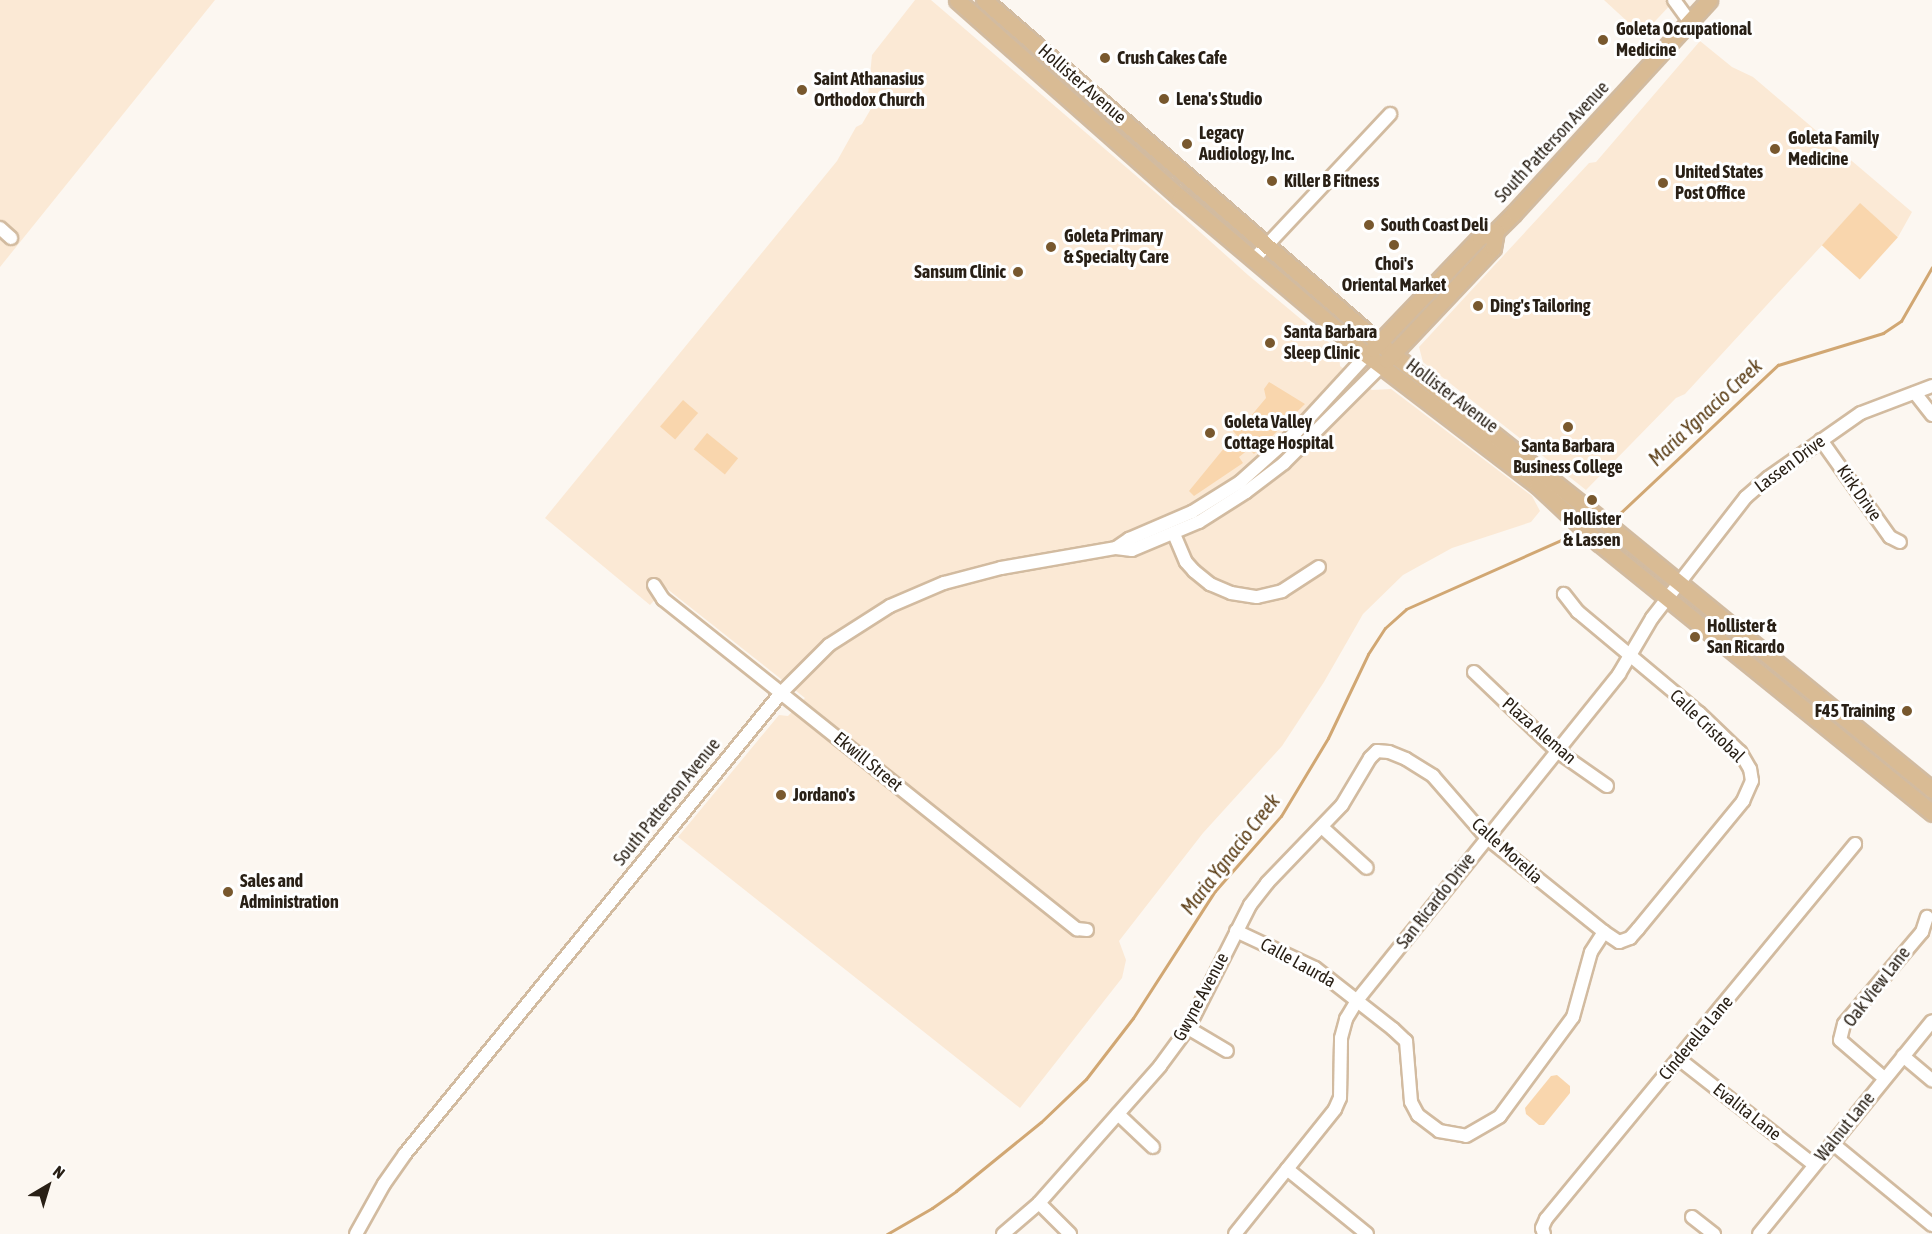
<!DOCTYPE html>
<style>
body{margin:0}
#map{position:relative;width:1932px;height:1234px;overflow:hidden;background:#fcf7f1;font-family:"Asap Condensed",sans-serif}
div>[style]{position:absolute}
.built>*{inset:0;background:#fbe9d5}
.green>*{inset:0;background:#f9d6ad;transform-origin:0 0}
.stream>*{height:3px;margin:-1.5px;padding:0 1.5px;transform-origin:1.5px;border-radius:1.5px;background:#d1a773}
.roads{filter:drop-shadow(2px 0 #d2bba0) drop-shadow(-2px 0 #d2bba0) drop-shadow(0 2px #d2bba0) drop-shadow(0 -2px #d2bba0)}
.minor>*{height:12px;margin:-6px;padding:0 6px;transform-origin:6px;border-radius:6px;background:#fff}
.major>*{height:15px;margin:-7.5px;padding:0 7.5px;transform-origin:7.5px;border-radius:7.5px;background:#d9bb94}
.dots>*{width:16px;height:16px;translate:-50% -50%;box-sizing:border-box;border:3px solid #fff;border-radius:50%}
span{translate:-50% -50%;white-space:nowrap;text-align:center;line-height:1.15;-webkit-text-stroke:6px #fff;paint-order:stroke}
.poi-label{font-size:18px;color:#292016;font-weight:700}
.left{translate:0 -50%;text-align:left}
.right{translate:-100% -50%;text-align:right}
.street-label{font-size:18px;color:#292016}
.water-label{font-size:20px;color:#5a3c14;font-style:italic}
.north{position:absolute;left:18px;top:1156px;width:60px;height:60px;-webkit-text-stroke:4px #fff;paint-order:stroke;rotate:38deg;font-size:16px;font-weight:700;line-height:24px;text-align:center;color:#292016}
.north::after{content:'';display:block;margin:auto;width:21px;height:27px;background:#292016;clip-path:polygon(50% 0,100% 100%,50% 72%,0 100%)}
</style>
<div id="map">
<div class="built">
<i style="clip-path:polygon(0 0,215px 0,0 267px)"></i>
<i style="clip-path:polygon(915px 0,931px 0,1162px 198px,1248px 275px,1339px 351px,1340px 366px,1372px 390px,1391px 389px,1532px 496px,1540px 511px,1531px 522px,1452px 548px,1403px 575px,1363px 614px,1324px 682px,1282px 746px,1203px 833px,1119px 941px,1126px 960px,1122px 978px,1020px 1108px,678px 837px,779px 715px,788px 716px,805px 698px,666px 588px,650px 605px,545px 518px,837px 161px,856px 127px,862px 124px,872px 107px,868px 96px,872px 55px)"></i>
<i style="clip-path:polygon(1604px 0,1675px 0,1642px 35px)"></i>
<i style="clip-path:polygon(1700px 41px,1732px 67px,1753px 77px,1912px 212px,1898px 237px,1860px 204px,1685px 394px,1676px 398px,1586px 490px,1423px 362px,1419px 347px,1589px 163px,1596px 162px)"></i>
</div>
<div class="green">
<i style="left:1860px;top:203px;width:51px;height:57px;rotate:42deg"></i>
<i style="clip-path:polygon(1269px 382px,1305px 404px,1254px 454px,1249px 449px,1239px 457px,1243px 463px,1194px 496px,1189px 491px,1225px 447px,1221px 443px,1226px 441px,1232px 447px,1240px 439px,1233px 431px,1234px 425px,1240px 429px,1266px 398px,1264px 389px)"></i>
<i style="left:683px;top:400px;width:20px;height:35px;rotate:41deg"></i>
<i style="left:707px;top:433px;width:40px;height:21px;rotate:39deg"></i>
<i style="clip-path:polygon(1557px 1075px,1570px 1086px,1570px 1093px,1544px 1125px,1539px 1125px,1526px 1114px,1525px 1108px,1551px 1076px)"></i>
</div>
<div class="stream">
<i style="left:1617px;top:516px;width:221px;rotate:-43.2deg"></i>
<i style="left:1778px;top:365px;width:110px;rotate:-16.9deg"></i>
<i style="left:1883px;top:333px;width:22px;rotate:-34deg"></i>
<i style="left:1901px;top:321px;width:62px;rotate:-60.1deg"></i>
<i style="left:887px;top:1234px;width:52px;rotate:-30deg"></i>
<i style="left:932px;top:1208px;width:29px;rotate:-35deg"></i>
<i style="left:956px;top:1191px;width:109px;rotate:-39.1deg"></i>
<i style="left:1041px;top:1122px;width:62px;rotate:-43.7deg"></i>
<i style="left:1086px;top:1079px;width:77px;rotate:-52.4deg"></i>
<i style="left:1133px;top:1018px;width:151px;rotate:-57.2deg"></i>
<i style="left:1215px;top:891px;width:100px;rotate:-48.7deg"></i>
<i style="left:1281px;top:816px;width:91px;rotate:-58.9deg"></i>
<i style="left:1328px;top:738px;width:93px;rotate:-64.5deg"></i>
<i style="left:1368px;top:654px;width:31px;rotate:-57deg"></i>
<i style="left:1385px;top:628px;width:28px;rotate:-42deg"></i>
<i style="left:1406px;top:609px;width:180px;rotate:-24deg"></i>
</div>
<div class="roads">
<div class="minor">
<i style="left:1674px;top:0;width:26px;rotate:54deg"></i>
<i style="left:0;top:228px;width:15px;rotate:42deg"></i>
<i style="left:1254px;top:259px;width:199px;rotate:-46.8deg"></i>
<i style="left:1915px;top:393px;width:28px;rotate:52deg"></i>
<i style="left:1821px;top:440px;width:119px;rotate:54.6deg"></i>
<i style="left:1890px;top:537px;width:11px;rotate:27deg"></i>
<i style="left:1174px;top:534px;width:30px;rotate:67deg"></i>
<i style="left:1186px;top:562px;width:12px;rotate:48deg"></i>
<i style="left:1194px;top:571px;width:21px;rotate:39deg"></i>
<i style="left:1210px;top:584px;width:23px;rotate:23deg"></i>
<i style="left:1231px;top:593px;width:26px;rotate:9deg"></i>
<i style="left:1257px;top:597px;width:26px;rotate:-13deg"></i>
<i style="left:1282px;top:591px;width:44px;rotate:-33deg"></i>
<i style="left:1116px;top:548px;width:16px;rotate:-35deg"></i>
<i style="left:1129px;top:539px;width:69px;rotate:-23.2deg"></i>
<i style="left:1192px;top:512px;width:57px;rotate:-32deg"></i>
<i style="left:1240px;top:482px;width:76px;rotate:-41.8deg"></i>
<i style="left:1297px;top:431px;width:103px;rotate:-47.4deg"></i>
<i style="left:654px;top:585px;width:17px;rotate:57deg"></i>
<i style="left:663px;top:599px;width:151px;rotate:38.5deg"></i>
<i style="left:781px;top:693px;width:379px;rotate:38.6deg"></i>
<i style="left:1077px;top:929px;width:10px;rotate:6deg"></i>
<i style="left:1474px;top:672px;width:115px;rotate:43.6deg"></i>
<i style="left:1557px;top:751px;width:61px;rotate:35deg"></i>
<i style="left:1323px;top:828px;width:59px;rotate:42.3deg"></i>
<i style="left:1236px;top:931px;width:87px;rotate:25.1deg"></i>
<i style="left:1315px;top:968px;width:99px;rotate:38deg"></i>
<i style="left:1393px;top:1029px;width:18px;rotate:43deg"></i>
<i style="left:1406px;top:1041px;width:61px;rotate:85.3deg"></i>
<i style="left:1411px;top:1102px;width:15px;rotate:62deg"></i>
<i style="left:1418px;top:1115px;width:26px;rotate:37deg"></i>
<i style="left:1439px;top:1131px;width:27px;rotate:10deg"></i>
<i style="left:1466px;top:1136px;width:39px;rotate:-30deg"></i>
<i style="left:1500px;top:1116px;width:123px;rotate:-53.6deg"></i>
<i style="left:1573px;top:1017px;width:67px;rotate:-74.5deg"></i>
<i style="left:1591px;top:952px;width:24px;rotate:-57deg"></i>
<i style="left:1188px;top:1028px;width:45px;rotate:30.5deg"></i>
<i style="left:1903px;top:1056px;width:38px;rotate:40deg"></i>
<i style="left:1679px;top:1059px;width:172px;rotate:38.1deg"></i>
<i style="left:1884px;top:1078px;width:58px;rotate:-139.2deg"></i>
<i style="left:1840px;top:1040px;width:16px;rotate:-76deg"></i>
<i style="left:1844px;top:1024px;width:121px;rotate:-49.7deg"></i>
<i style="left:1922px;top:932px;width:16px;rotate:-72deg"></i>
<i style="left:1118px;top:1114px;width:48px;rotate:43.3deg"></i>
<i style="left:1832px;top:1143px;width:129px;rotate:39.4deg"></i>
<i style="left:1287px;top:1169px;width:103px;rotate:39.1deg"></i>
<i style="left:1039px;top:1203px;width:44px;rotate:45deg"></i>
<i style="left:1692px;top:1217px;width:28px;rotate:38deg"></i>
<i style="left:356px;top:1234px;width:57px;rotate:-60.8deg"></i>
<i style="left:384px;top:1184px;width:37px;rotate:-55deg"></i>
<i style="left:405px;top:1154px;width:595px;rotate:-50.8deg"></i>
<i style="left:781px;top:693px;width:68px;rotate:-45deg"></i>
<i style="left:829px;top:645px;width:72px;rotate:-32.6deg"></i>
<i style="left:890px;top:606px;width:59px;rotate:-23.1deg"></i>
<i style="left:944px;top:583px;width:59px;rotate:-14.7deg"></i>
<i style="left:1001px;top:568px;width:117px;rotate:-9.9deg"></i>
<i style="left:1116px;top:548px;width:16px;rotate:7deg"></i>
<i style="left:1132px;top:550px;width:73px;rotate:-22.7deg"></i>
<i style="left:1199px;top:522px;width:56px;rotate:-32.6deg"></i>
<i style="left:1246px;top:492px;width:48px;rotate:-37.3deg"></i>
<i style="left:1284px;top:463px;width:137px;rotate:-45deg"></i>
<i style="left:1003px;top:1234px;width:48px;rotate:-40.7deg"></i>
<i style="left:1039px;top:1203px;width:183px;rotate:-48.5deg"></i>
<i style="left:1160px;top:1066px;width:47px;rotate:-53.6deg"></i>
<i style="left:1188px;top:1028px;width:138px;rotate:-63.2deg"></i>
<i style="left:1250px;top:905px;width:28px;rotate:-52deg"></i>
<i style="left:1267px;top:883px;width:108px;rotate:-46.1deg"></i>
<i style="left:1342px;top:805px;width:55px;rotate:-59.2deg"></i>
<i style="left:1370px;top:758px;width:10px;rotate:-45deg"></i>
<i style="left:1377px;top:751px;width:12px;rotate:5deg"></i>
<i style="left:1389px;top:752px;width:18px;rotate:22deg"></i>
<i style="left:1406px;top:759px;width:32px;rotate:32deg"></i>
<i style="left:1433px;top:776px;width:81px;rotate:49deg"></i>
<i style="left:1486px;top:837px;width:151px;rotate:38.8deg"></i>
<i style="left:1604px;top:932px;width:18px;rotate:34deg"></i>
<i style="left:1619px;top:942px;width:12px;rotate:-20deg"></i>
<i style="left:1630px;top:938px;width:12px;rotate:-48deg"></i>
<i style="left:1638px;top:929px;width:166px;rotate:-50.6deg"></i>
<i style="left:1743px;top:801px;width:22px;rotate:-66deg"></i>
<i style="left:1752px;top:781px;width:12px;rotate:-99deg"></i>
<i style="left:1750px;top:769px;width:20px;rotate:-120deg"></i>
<i style="left:1740px;top:752px;width:57px;rotate:-136.4deg"></i>
<i style="left:1699px;top:713px;width:158px;rotate:-140.1deg"></i>
<i style="left:1578px;top:612px;width:23px;rotate:-128deg"></i>
<i style="left:1235px;top:1234px;width:160px;rotate:-51.3deg"></i>
<i style="left:1335px;top:1109px;width:12px;rotate:-66deg"></i>
<i style="left:1340px;top:1098px;width:60px;rotate:-89deg"></i>
<i style="left:1341px;top:1038px;width:20px;rotate:-75deg"></i>
<i style="left:1346px;top:1019px;width:23px;rotate:-59deg"></i>
<i style="left:1358px;top:999px;width:417px;rotate:-51.2deg"></i>
<i style="left:1619px;top:674px;width:65px;rotate:-59.5deg"></i>
<i style="left:1652px;top:618px;width:153px;rotate:-52.2deg"></i>
<i style="left:1746px;top:497px;width:29px;rotate:-41deg"></i>
<i style="left:1768px;top:478px;width:113px;rotate:-35deg"></i>
<i style="left:1861px;top:413px;width:76px;rotate:-20.8deg"></i>
<i style="left:1544px;top:1234px;width:6px;rotate:-108deg"></i>
<i style="left:1542px;top:1228px;width:10px;rotate:-66deg"></i>
<i style="left:1546px;top:1219px;width:486px;rotate:-50.5deg"></i>
<i style="left:1759px;top:1234px;width:274px;rotate:-50.9deg"></i>
</div>
<div class="major">
<i style="left:957px;top:0;width:298px;rotate:41.5deg"></i>
<i style="left:1180px;top:197px;width:245px;rotate:40.2deg"></i>
<i style="left:1367px;top:355px;width:214px;rotate:37.4deg"></i>
<i style="left:1537px;top:485px;width:85px;rotate:43.1deg"></i>
<i style="left:1599px;top:543px;width:429px;rotate:39deg"></i>
<i style="left:984px;top:0;width:523px;rotate:40.97deg"></i>
<i style="left:1379px;top:343px;width:304px;rotate:38.5deg"></i>
<i style="left:1617px;top:532px;width:407px;rotate:39.3deg"></i>
<i style="left:1373px;top:349px;width:155px;rotate:-46.3deg"></i>
<i style="left:1480px;top:237px;width:17px;rotate:-21deg"></i>
<i style="left:1496px;top:231px;width:25px;rotate:-45deg"></i>
<i style="left:1514px;top:213px;width:289px;rotate:-47.5deg"></i>
<i style="left:1387px;top:360px;width:154px;rotate:-46.6deg"></i>
<i style="left:1493px;top:248px;width:17px;rotate:-80deg"></i>
</div>
</div>
<div class="dots">
<i style="left:1603px;top:40px;background:#78582e"></i>
<i style="left:1105px;top:58px;background:#78582e"></i>
<i style="left:802px;top:90px;background:#78582e"></i>
<i style="left:1164px;top:99px;background:#78582e"></i>
<i style="left:1187px;top:144px;background:#78582e"></i>
<i style="left:1775px;top:149px;background:#78582e"></i>
<i style="left:1272px;top:181px;background:#78582e"></i>
<i style="left:1663px;top:183px;background:#78582e"></i>
<i style="left:1369px;top:225px;background:#78582e"></i>
<i style="left:1394px;top:245px;background:#78582e"></i>
<i style="left:1051px;top:247px;background:#78582e"></i>
<i style="left:1018px;top:272px;background:#78582e"></i>
<i style="left:1478px;top:306px;background:#78582e"></i>
<i style="left:1270px;top:343px;background:#78582e"></i>
<i style="left:1568px;top:427px;background:#78582e"></i>
<i style="left:1210px;top:433px;background:#78582e"></i>
<i style="left:1592px;top:500px;background:#78582e"></i>
<i style="left:1695px;top:637px;background:#78582e"></i>
<i style="left:1907px;top:711px;background:#78582e"></i>
<i style="left:781px;top:795px;background:#78582e"></i>
<i style="left:228px;top:892px;background:#78582e"></i>
</div>
<div class="poi-label">
<span class="left" style="left:1616px;top:40px">Goleta Occupational<br>Medicine</span>
<span class="left" style="left:1117px;top:58px">Crush Cakes Cafe</span>
<span class="left" style="left:814px;top:90px">Saint Athanasius<br>Orthodox Church</span>
<span class="left" style="left:1176px;top:99px">Lena's Studio</span>
<span class="left" style="left:1199px;top:144px">Legacy<br>Audiology, Inc.</span>
<span class="left" style="left:1788px;top:149px">Goleta Family<br>Medicine</span>
<span class="left" style="left:1675px;top:183px">United States<br>Post Office</span>
<span class="left" style="left:1284px;top:181px">Killer B Fitness</span>
<span class="left" style="left:1381px;top:225px">South Coast Deli</span>
<span class="left" style="left:1064px;top:247px">Goleta Primary<br>&amp; Specialty Care</span>
<span style="left:1394px;top:275px">Choi's<br>Oriental Market</span>
<span class="right" style="left:1006px;top:272px">Sansum Clinic</span>
<span class="left" style="left:1490px;top:306px">Ding's Tailoring</span>
<span class="left" style="left:1284px;top:343px">Santa Barbara<br>Sleep Clinic</span>
<span class="left" style="left:1224px;top:433px">Goleta Valley<br>Cottage Hospital</span>
<span style="left:1568px;top:457px">Santa Barbara<br>Business College</span>
<span style="left:1592px;top:530px">Hollister<br>&amp; Lassen</span>
<span class="left" style="left:1707px;top:637px">Hollister &amp;<br>San Ricardo</span>
<span class="right" style="left:1895px;top:711px">F45 Training</span>
<span class="left" style="left:793px;top:795px">Jordano's</span>
<span class="left" style="left:240px;top:892px">Sales and<br>Administration</span>
</div>
<div class="street-label">
<span style="left:1082px;top:84px;rotate:41deg">Hollister Avenue</span>
<span style="left:1552px;top:142px;rotate:-47deg">South Patterson Avenue</span>
<span style="left:1452px;top:396px;rotate:37deg">Hollister Avenue</span>
<span style="left:1790px;top:464px;rotate:-37deg">Lassen Drive</span>
<span style="left:1859px;top:493px;rotate:55deg">Kirk Drive</span>
<span style="left:1707px;top:726px;rotate:44deg">Calle Cristobal</span>
<span style="left:1539px;top:731px;rotate:41deg">Plaza Aleman</span>
<span style="left:868px;top:762px;rotate:39deg">Ekwill Street</span>
<span style="left:667px;top:802px;rotate:-51deg">South Patterson Avenue</span>
<span style="left:1507px;top:851px;rotate:42deg">Calle Morelia</span>
<span style="left:1436px;top:901px;rotate:-52deg">San Ricardo Drive</span>
<span style="left:1298px;top:963px;rotate:29deg">Calle Laurda</span>
<span style="left:1877px;top:987px;rotate:-52deg">Oak View Lane</span>
<span style="left:1201px;top:997px;rotate:-62deg">Gwyne Avenue</span>
<span style="left:1696px;top:1038px;rotate:-50deg">Cinderella Lane</span>
<span style="left:1747px;top:1112px;rotate:38deg">Evalita Lane</span>
<span style="left:1845px;top:1127px;rotate:-51deg">Walnut Lane</span>
</div>
<div class="water-label">
<span style="left:1705px;top:412px;rotate:-43deg">Maria Ygnacio Creek</span>
<span style="left:1230px;top:854px;rotate:-52deg">Maria Ygnacio Creek</span>
</div>
<div class="north">N</div>
</div>
